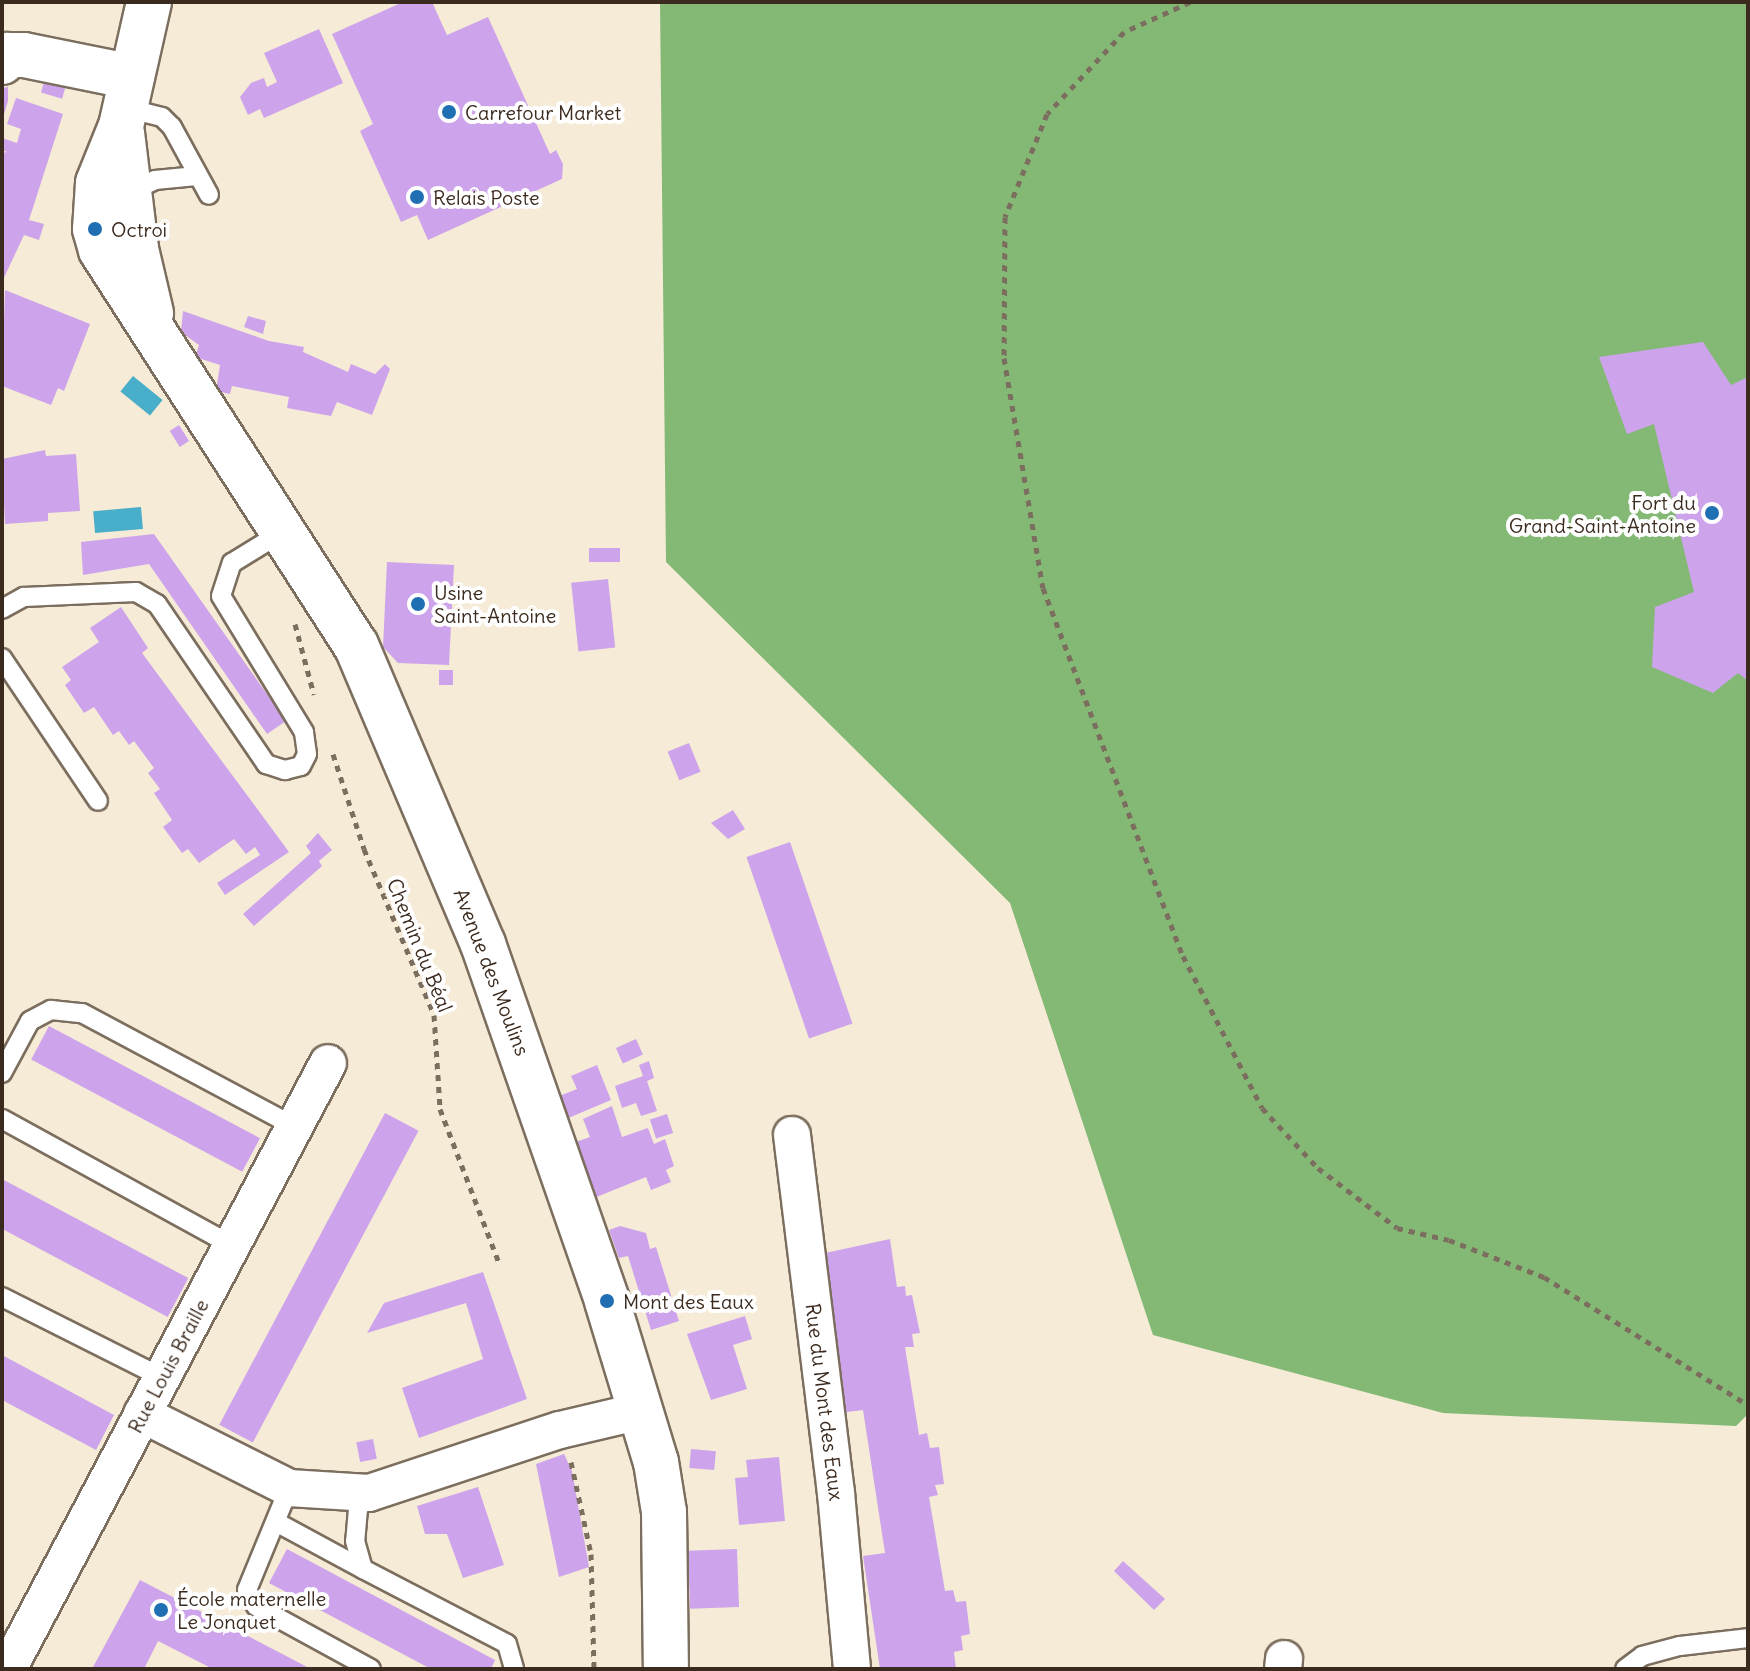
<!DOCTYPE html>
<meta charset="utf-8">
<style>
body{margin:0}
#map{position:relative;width:1750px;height:1671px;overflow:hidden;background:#f6ebd6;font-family:Delius,sans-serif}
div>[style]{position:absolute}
.forest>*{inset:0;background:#83b975}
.water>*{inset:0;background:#49aec9;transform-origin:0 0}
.building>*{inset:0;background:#cda4eb;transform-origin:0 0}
.path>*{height:5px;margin-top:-2.5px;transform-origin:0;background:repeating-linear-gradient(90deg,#7c6e5e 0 6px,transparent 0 12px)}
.roads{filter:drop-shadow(2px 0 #7c6e5e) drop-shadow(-2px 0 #7c6e5e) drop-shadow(0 2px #7c6e5e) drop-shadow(0 -2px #7c6e5e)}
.lane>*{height:18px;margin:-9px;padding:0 9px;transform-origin:9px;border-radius:9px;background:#fff}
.street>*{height:36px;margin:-18px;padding:0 18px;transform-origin:18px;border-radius:18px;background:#fff}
.secondary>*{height:44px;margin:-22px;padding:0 22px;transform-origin:22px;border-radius:22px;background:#fff}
.primary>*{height:44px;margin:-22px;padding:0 22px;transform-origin:22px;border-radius:22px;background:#fff}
.dots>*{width:22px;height:22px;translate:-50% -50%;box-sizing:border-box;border:4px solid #fff;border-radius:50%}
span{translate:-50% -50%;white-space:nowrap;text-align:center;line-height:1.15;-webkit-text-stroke:8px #fff;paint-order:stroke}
.poi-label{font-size:20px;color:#3b2a1e}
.left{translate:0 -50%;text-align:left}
.right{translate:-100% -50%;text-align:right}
.street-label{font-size:20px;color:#3b2a1e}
.frame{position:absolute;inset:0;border:4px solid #3b2a1e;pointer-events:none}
</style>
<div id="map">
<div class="forest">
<i style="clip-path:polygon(660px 2px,1748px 2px,1748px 1414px,1736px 1426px,1443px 1413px,1153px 1335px,1010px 903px,666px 562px)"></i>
</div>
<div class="water">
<i style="left:133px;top:376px;width:38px;height:20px;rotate:39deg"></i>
<i style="left:141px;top:507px;width:22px;height:48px;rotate:85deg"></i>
</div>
<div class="building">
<i style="clip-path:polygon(403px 2px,432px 2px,447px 35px,488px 17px,550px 154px,556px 150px,563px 164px,562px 179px,428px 240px,417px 215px,401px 222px,360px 131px,373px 124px,332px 34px)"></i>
<i style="clip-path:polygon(319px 29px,343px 83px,264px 118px,260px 109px,248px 115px,240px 97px,251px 83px,264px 78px,267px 87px,277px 82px,264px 53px)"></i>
<i style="left:44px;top:82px;width:22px;height:11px;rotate:16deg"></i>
<i style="clip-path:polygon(8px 87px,8px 101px,2px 121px,2px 88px)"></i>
<i style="clip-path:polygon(16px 98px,63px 114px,29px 220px,44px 224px,39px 240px,24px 235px,2px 282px,2px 153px,7px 152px,2px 150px,2px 138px,17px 143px,21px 129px,7px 124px)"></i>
<i style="clip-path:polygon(5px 290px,90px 324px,64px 391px,58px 388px,51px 405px,2px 386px)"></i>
<i style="clip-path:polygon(183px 311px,269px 341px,304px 347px,303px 352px,348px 372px,351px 364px,375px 374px,385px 364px,390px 369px,372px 415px,337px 402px,331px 416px,287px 408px,289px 397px,232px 386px,230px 394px,216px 391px,220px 365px,195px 357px,199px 345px,181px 332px)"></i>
<i style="clip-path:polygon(248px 316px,266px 321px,263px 334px,244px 327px)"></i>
<i style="clip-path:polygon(1703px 342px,1731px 385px,1748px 377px,1748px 681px,1738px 673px,1713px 693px,1652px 667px,1655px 607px,1694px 592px,1654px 424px,1627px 434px,1599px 357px)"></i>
<i style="left:179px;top:425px;width:19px;height:11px;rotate:58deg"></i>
<i style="clip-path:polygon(45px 450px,46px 456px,76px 454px,80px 511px,48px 513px,48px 521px,5px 524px,2px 459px)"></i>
<i style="clip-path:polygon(154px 534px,286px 721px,267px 734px,149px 564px,83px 575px,81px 542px)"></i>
<i style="left:620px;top:548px;width:14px;height:31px;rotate:90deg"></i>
<i style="clip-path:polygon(387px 562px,454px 565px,449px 665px,398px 663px,383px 647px)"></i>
<i style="left:608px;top:579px;width:69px;height:37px;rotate:84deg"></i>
<i style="clip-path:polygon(121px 607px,148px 648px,142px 653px,289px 852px,225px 895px,217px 883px,260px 855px,255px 847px,246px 854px,234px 839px,199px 863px,188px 849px,182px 853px,163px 827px,172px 820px,154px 793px,160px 789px,148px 773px,154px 768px,134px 741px,129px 745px,119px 731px,113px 735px,94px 707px,84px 713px,65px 685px,71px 680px,62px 667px,99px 642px,90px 628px)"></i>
<i style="left:439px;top:670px;width:14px;height:15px"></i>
<i style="left:689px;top:743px;width:31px;height:23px;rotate:68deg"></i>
<i style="clip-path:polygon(733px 810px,745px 829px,728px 839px,711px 823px)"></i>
<i style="clip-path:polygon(318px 833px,332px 850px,319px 861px,322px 866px,254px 926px,243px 914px,311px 853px,306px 846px)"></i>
<i style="left:790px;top:842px;width:192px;height:46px;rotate:71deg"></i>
<i style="left:49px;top:1026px;width:239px;height:38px;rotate:28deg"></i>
<i style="left:636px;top:1039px;width:17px;height:22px;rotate:66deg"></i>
<i style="clip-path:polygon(649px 1061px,654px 1078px,647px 1081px,657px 1111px,641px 1116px,636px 1103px,622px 1108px,615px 1086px,643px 1076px,639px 1065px)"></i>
<i style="clip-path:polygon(597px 1065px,611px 1100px,566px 1119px,557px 1097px,577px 1089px,571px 1076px)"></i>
<i style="clip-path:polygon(612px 1106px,622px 1137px,648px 1128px,654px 1144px,665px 1139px,674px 1166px,666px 1170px,671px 1182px,651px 1190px,646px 1177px,589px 1200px,573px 1143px,590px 1137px,583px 1119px)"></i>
<i style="left:385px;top:1113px;width:38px;height:353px;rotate:28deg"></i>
<i style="left:667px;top:1114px;width:20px;height:18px;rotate:72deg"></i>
<i style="left:2px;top:1179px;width:211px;height:44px;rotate:28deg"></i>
<i style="clip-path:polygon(620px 1226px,646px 1233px,650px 1249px,656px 1247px,679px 1321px,651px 1330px,628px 1256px,619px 1258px,609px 1230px)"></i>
<i style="clip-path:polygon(890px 1239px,897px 1287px,905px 1286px,906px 1296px,912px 1295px,920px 1333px,912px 1334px,914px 1347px,905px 1347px,919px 1435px,927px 1433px,930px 1448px,939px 1447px,944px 1484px,935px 1485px,938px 1495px,929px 1497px,945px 1591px,953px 1590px,956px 1602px,966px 1601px,970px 1634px,961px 1636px,963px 1650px,954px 1652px,956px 1669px,880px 1669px,863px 1556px,885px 1553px,863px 1410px,839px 1413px,816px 1255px)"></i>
<i style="clip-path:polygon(483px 1272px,527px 1399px,419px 1438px,402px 1388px,483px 1359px,466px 1303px,367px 1333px,384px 1303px)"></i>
<i style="clip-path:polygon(745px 1316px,752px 1339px,733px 1345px,747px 1389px,711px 1400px,687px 1334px)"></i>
<i style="clip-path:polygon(2px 1355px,114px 1415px,96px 1450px,2px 1400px)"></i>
<i style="left:373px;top:1439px;width:20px;height:17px;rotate:79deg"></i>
<i style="left:691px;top:1449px;width:25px;height:19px;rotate:5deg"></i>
<i style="clip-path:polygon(564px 1454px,572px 1471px,589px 1567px,559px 1577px,536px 1464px)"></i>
<i style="clip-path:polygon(779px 1457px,785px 1521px,739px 1525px,735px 1478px,748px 1477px,746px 1460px)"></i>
<i style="clip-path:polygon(478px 1487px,504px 1565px,463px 1578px,447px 1534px,425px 1534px,417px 1506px)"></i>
<i style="clip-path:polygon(287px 1549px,495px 1660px,491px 1669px,431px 1669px,269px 1583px)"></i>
<i style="left:737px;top:1549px;width:58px;height:49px;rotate:88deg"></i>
<i style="clip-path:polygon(1123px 1561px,1165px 1599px,1154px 1610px,1114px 1571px)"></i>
<i style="clip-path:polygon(140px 1580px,311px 1669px,213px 1669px,158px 1641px,144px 1669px,92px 1669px)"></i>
</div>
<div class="path">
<i style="left:1190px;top:2px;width:72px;rotate:155.6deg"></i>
<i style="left:1124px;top:32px;width:112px;rotate:133.2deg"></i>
<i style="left:1047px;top:114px;width:111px;rotate:112.2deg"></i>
<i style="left:1005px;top:217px;width:141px;rotate:90.4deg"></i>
<i style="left:1004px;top:358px;width:233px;rotate:80.4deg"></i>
<i style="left:1043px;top:588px;width:394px;rotate:69.2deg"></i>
<i style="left:1183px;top:956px;width:171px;rotate:62.5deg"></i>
<i style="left:1262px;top:1108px;width:82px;rotate:47deg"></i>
<i style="left:1318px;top:1168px;width:99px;rotate:37.2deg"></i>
<i style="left:1397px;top:1228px;width:53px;rotate:13deg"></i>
<i style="left:1449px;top:1240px;width:102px;rotate:21.3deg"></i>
<i style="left:1544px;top:1277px;width:235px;rotate:32.1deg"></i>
<i style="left:295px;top:624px;width:73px;rotate:75deg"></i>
<i style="left:333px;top:754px;width:100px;rotate:71.9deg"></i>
<i style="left:364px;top:849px;width:180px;rotate:67.1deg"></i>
<i style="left:434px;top:1015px;width:94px;rotate:86.3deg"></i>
<i style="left:440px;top:1109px;width:165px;rotate:69deg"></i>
<i style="left:571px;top:1462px;width:94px;rotate:77.7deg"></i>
<i style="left:591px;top:1554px;width:115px;rotate:88.5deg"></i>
</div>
<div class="roads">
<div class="lane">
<i style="left:126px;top:108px;width:37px;rotate:14deg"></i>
<i style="left:162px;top:117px;width:14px;rotate:45deg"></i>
<i style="left:172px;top:127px;width:77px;rotate:61.4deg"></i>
<i style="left:133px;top:199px;width:12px;rotate:-66deg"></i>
<i style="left:138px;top:188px;width:19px;rotate:-25deg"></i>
<i style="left:155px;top:180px;width:42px;rotate:-5.4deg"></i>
<i style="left:2px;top:609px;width:25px;rotate:-29deg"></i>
<i style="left:24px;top:597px;width:112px;rotate:-2.6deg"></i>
<i style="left:136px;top:592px;width:24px;rotate:30deg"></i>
<i style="left:157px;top:604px;width:194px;rotate:55.7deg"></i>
<i style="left:266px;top:764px;width:20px;rotate:18deg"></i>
<i style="left:285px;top:770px;width:16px;rotate:-14deg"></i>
<i style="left:301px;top:766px;width:13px;rotate:-63deg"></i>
<i style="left:307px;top:754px;width:22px;rotate:-98deg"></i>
<i style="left:304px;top:732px;width:159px;rotate:-121.4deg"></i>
<i style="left:221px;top:596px;width:35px;rotate:-72deg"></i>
<i style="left:232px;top:563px;width:61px;rotate:-31.6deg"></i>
<i style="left:2px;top:658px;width:172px;rotate:56.1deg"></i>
<i style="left:2px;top:1073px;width:59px;rotate:-61.7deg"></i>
<i style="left:30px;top:1021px;width:24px;rotate:-28deg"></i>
<i style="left:51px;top:1010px;width:31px;rotate:6deg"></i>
<i style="left:82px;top:1013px;width:238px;rotate:28.1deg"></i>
<i style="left:2px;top:1119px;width:261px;rotate:28.8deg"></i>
<i style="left:2px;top:1297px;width:178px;rotate:26.7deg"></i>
<i style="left:289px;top:1488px;width:110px;rotate:112.4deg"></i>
<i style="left:247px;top:1590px;width:18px;rotate:61deg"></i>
<i style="left:256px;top:1606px;width:131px;rotate:28.7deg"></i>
<i style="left:369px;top:1493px;width:19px;rotate:125deg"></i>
<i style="left:358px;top:1509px;width:32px;rotate:95deg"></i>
<i style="left:355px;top:1541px;width:29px;rotate:74deg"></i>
<i style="left:363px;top:1569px;width:162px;rotate:27.5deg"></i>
<i style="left:507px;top:1644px;width:26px;rotate:74deg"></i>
<i style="left:276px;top:1522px;width:99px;rotate:28.4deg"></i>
<i style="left:1625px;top:1669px;width:21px;rotate:-37deg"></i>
<i style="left:1642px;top:1656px;width:39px;rotate:-15deg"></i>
<i style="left:1680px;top:1646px;width:68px;rotate:-6.7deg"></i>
</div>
<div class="street">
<i style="left:792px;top:1135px;width:361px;rotate:83deg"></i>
<i style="left:836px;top:1493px;width:177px;rotate:84.8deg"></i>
<i style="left:142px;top:1414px;width:165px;rotate:26.7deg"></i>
<i style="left:289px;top:1488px;width:80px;rotate:3.6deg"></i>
<i style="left:369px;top:1493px;width:201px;rotate:-18.3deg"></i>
<i style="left:560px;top:1430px;width:83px;rotate:-13.2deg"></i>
<i style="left:8px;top:1669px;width:685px;rotate:-62.16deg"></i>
<i style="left:1283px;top:1669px;width:10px;rotate:-84deg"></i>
</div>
<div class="secondary">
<i style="left:2px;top:62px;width:9px;rotate:-54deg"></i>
<i style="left:7px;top:55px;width:17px"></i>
<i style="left:24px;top:55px;width:110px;rotate:11.5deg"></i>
</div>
<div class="primary">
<i style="left:149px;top:2px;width:127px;rotate:102.7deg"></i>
<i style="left:121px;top:126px;width:61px;rotate:112deg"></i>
<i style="left:98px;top:183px;width:46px;rotate:93.7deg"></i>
<i style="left:95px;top:229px;width:22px;rotate:74deg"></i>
<i style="left:101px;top:250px;width:470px;rotate:57.2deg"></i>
<i style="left:356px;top:645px;width:325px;rotate:67deg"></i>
<i style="left:483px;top:944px;width:378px;rotate:70.8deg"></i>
<i style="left:607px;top:1301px;width:168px;rotate:73.1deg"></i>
<i style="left:656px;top:1462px;width:51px;rotate:80.9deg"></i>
<i style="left:664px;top:1512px;width:157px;rotate:89.3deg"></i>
<i style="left:122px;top:133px;width:117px;rotate:83.1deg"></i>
<i style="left:136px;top:249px;width:66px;rotate:76.8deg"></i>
</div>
</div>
<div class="dots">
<i style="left:449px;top:112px;background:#1f6fb2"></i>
<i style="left:417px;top:197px;background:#1f6fb2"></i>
<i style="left:95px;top:229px;background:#1f6fb2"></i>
<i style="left:1712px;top:513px;background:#1f6fb2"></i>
<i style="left:418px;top:604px;background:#1f6fb2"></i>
<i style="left:607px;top:1301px;background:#1f6fb2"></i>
<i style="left:161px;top:1610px;background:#1f6fb2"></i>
</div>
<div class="poi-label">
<span class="left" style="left:465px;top:112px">Carrefour Market</span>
<span class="left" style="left:433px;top:197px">Relais Poste</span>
<span class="left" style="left:111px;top:229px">Octroi</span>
<span class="right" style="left:1696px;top:514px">Fort du<br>Grand-Saint-Antoine</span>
<span class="left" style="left:434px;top:604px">Usine<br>Saint-Antoine</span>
<span class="left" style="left:623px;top:1301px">Mont des Eaux</span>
<span class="left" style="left:177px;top:1610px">École maternelle<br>Le Jonquet</span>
</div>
<div class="street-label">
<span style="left:420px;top:945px;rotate:68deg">Chemin du Béal</span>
<span style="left:492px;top:972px;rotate:69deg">Avenue des Moulins</span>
<span style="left:168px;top:1366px;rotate:-62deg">Rue Louis Braille</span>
<span style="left:825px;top:1402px;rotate:83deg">Rue du Mont des Eaux</span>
</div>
<div class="frame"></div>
</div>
